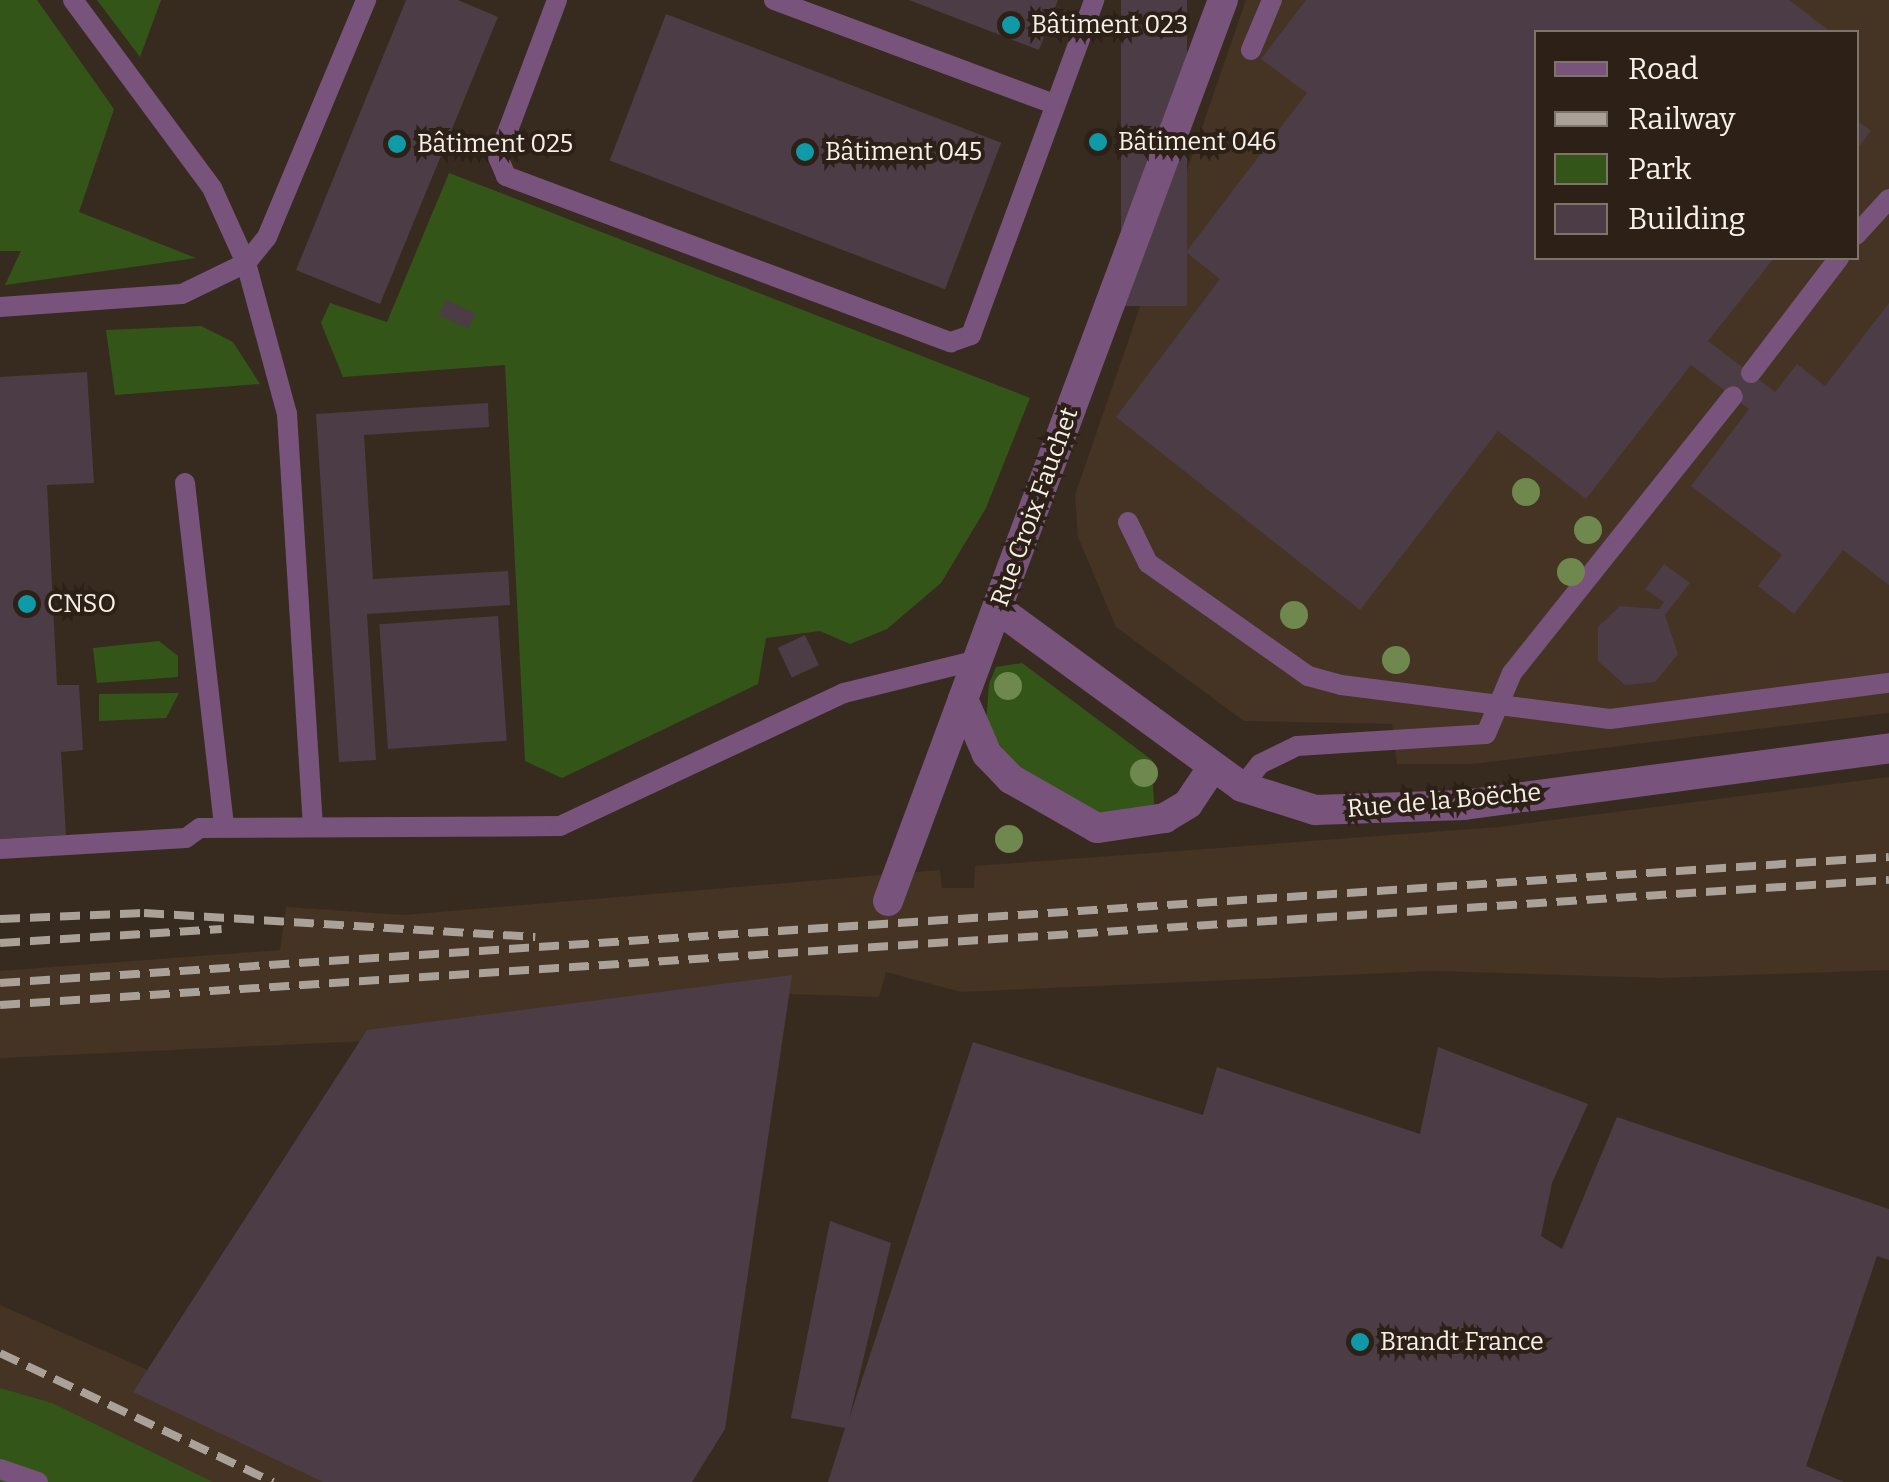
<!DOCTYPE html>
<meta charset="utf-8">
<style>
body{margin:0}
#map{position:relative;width:1889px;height:1482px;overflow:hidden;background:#372b20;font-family:Bitter,serif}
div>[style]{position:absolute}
.built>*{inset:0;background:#453324}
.green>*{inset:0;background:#345518}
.building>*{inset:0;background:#4c3c45;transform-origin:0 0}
.lane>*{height:20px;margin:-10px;padding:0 10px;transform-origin:10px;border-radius:10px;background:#78537c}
.street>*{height:30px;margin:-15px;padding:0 15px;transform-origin:15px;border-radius:15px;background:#78537c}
.rail>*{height:8px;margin-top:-4px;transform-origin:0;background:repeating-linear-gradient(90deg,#aaa198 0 20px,transparent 0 30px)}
.trees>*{width:28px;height:28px;margin:-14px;border-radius:50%;background:#6e884d}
.dots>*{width:28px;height:28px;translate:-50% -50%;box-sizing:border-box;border:5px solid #2d2117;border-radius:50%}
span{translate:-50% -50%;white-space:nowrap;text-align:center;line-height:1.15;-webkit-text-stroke:8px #2d2117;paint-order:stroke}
.poi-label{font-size:25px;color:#f8f0e9}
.left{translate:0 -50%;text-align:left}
.street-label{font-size:25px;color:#f8f0e9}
.legend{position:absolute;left:1534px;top:30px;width:325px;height:230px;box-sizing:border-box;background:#2d2117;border:2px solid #7e746b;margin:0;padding:12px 18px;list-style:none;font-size:30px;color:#f8f0e9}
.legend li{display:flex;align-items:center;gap:20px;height:50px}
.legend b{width:50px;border:2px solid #7e746b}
</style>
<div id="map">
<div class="built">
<i style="clip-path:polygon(evenodd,1246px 0,1889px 0,1889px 713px,1473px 764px,1397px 764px,1392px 724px,1244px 721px,1116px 627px,1078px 537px,1075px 495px,1246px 0,1536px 32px,1856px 32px,1856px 258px,1536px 258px,1536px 32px)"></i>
<i style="clip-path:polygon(1889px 777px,1889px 970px,1662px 978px,1432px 971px,961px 992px,886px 972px,879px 997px,789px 994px,451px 1037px,0 1058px,0 971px,280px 950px,286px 907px,404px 915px,940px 870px,942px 888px,974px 888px,975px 866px,1499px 827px)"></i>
<i style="clip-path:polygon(0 1305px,295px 1435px,373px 1482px,166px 1482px,0 1405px)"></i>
</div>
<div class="green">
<i style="clip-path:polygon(0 0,37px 0,114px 109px,79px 212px,196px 258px,5px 285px,21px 251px,0 251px)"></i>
<i style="clip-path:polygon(97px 0,161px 0,140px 57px)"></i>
<i style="clip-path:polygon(449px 173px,1030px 398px,986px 508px,941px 583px,887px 629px,850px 644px,820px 631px,766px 638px,758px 684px,562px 778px,525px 761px,505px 365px,343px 377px,321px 323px,330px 303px,387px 322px)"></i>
<i style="clip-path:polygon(201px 326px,233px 342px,260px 384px,115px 395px,106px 330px)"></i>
<i style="clip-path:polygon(159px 641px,178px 656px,178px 677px,97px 683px,93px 648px)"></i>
<i style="clip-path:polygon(1022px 663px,1152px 760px,1154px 804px,1115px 820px,1075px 806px,1013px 765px,986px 724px,989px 684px,996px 667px)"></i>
<i style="clip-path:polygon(179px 693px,166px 718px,99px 721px,99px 694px)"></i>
<i style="clip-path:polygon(0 1388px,52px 1403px,213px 1482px,0 1482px)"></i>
</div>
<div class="building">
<i style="clip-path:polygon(406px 0,458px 0,498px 17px,380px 304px,296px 270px)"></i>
<i style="clip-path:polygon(909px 0,1058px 0,1039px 50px)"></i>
<i style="left:1121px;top:0;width:66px;height:306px"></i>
<i style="clip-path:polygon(1306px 0,1789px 0,1831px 32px,1536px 32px,1536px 258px,1774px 258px,1708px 341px,1775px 392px,1797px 364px,1825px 386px,1889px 303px,1889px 585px,1843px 550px,1794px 614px,1758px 586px,1782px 555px,1691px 486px,1749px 409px,1691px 365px,1586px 499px,1498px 431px,1360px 610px,1116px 417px,1220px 279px,1186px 252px,1307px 93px,1261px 59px)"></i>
<i style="left:666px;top:14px;width:359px;height:157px;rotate:21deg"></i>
<i style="clip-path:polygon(1856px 120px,1871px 131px,1856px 150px)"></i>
<i style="left:446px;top:300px;width:32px;height:17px;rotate:24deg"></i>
<i style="clip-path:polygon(87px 372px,94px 483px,47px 485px,57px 685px,79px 685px,83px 750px,61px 752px,66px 835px,0 839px,0 377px)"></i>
<i style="clip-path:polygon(488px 403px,489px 427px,364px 435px,373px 579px,508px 571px,510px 605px,367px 614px,376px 760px,339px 762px,316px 414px)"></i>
<i style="clip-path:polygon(1664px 564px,1690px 583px,1665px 615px,1678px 654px,1655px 682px,1625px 685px,1598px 661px,1598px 627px,1620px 606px,1659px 609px,1664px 602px,1645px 589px)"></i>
<i style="left:498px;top:616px;width:125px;height:119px;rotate:86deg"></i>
<i style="left:805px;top:635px;width:33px;height:30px;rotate:65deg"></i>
<i style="clip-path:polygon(792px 975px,725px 1429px,692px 1482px,323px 1482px,133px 1392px,367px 1030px)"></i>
<i style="clip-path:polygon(973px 1042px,1203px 1115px,1217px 1067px,1420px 1134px,1438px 1047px,1588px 1104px,1552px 1183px,1541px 1236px,1562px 1249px,1617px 1117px,1889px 1209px,1889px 1260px,1877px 1256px,1806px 1466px,1844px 1482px,828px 1482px,845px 1428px,791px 1418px,830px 1221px,891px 1243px,849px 1419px)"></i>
</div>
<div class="lane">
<i style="left:73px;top:0;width:234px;rotate:53.5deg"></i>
<i style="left:212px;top:188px;width:82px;rotate:65.6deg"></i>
<i style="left:246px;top:263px;width:156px;rotate:74.8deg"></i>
<i style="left:287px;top:414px;width:412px;rotate:86.4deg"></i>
<i style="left:557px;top:0;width:168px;rotate:110.6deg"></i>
<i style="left:498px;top:157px;width:21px;rotate:67deg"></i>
<i style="left:506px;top:176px;width:475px;rotate:20.5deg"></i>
<i style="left:951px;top:342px;width:21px;rotate:-19deg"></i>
<i style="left:971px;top:335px;width:357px;rotate:-69.8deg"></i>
<i style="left:774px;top:0;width:299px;rotate:20.4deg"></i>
<i style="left:1251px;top:50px;width:54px;rotate:-67.2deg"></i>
<i style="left:1856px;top:235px;width:49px;rotate:-47.5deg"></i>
<i style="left:0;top:307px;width:182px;rotate:-4.1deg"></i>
<i style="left:182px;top:294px;width:71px;rotate:-25.8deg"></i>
<i style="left:246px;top:263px;width:33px;rotate:-51deg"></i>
<i style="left:267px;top:237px;width:257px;rotate:-67.3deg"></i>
<i style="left:1751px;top:373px;width:145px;rotate:-52.6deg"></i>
<i style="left:185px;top:483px;width:346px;rotate:83.5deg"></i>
<i style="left:1128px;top:522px;width:46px;rotate:64deg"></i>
<i style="left:1148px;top:563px;width:196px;rotate:35.2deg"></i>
<i style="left:1308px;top:676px;width:34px;rotate:15deg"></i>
<i style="left:1341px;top:685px;width:271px;rotate:7.2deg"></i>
<i style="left:1610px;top:719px;width:281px;rotate:-7.4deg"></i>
<i style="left:1242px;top:787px;width:29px;rotate:-52deg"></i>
<i style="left:1260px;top:764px;width:41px;rotate:-25.9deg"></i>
<i style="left:1297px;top:746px;width:189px;rotate:-3.6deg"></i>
<i style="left:1486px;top:734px;width:66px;rotate:-66.9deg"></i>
<i style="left:1512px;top:673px;width:354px;rotate:-51.4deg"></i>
<i style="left:0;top:849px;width:186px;rotate:-3.4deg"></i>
<i style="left:186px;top:838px;width:17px;rotate:-36deg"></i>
<i style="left:200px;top:828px;width:360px;rotate:-0.3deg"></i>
<i style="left:560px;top:826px;width:314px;rotate:-25.1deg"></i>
<i style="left:844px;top:693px;width:137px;rotate:-13.9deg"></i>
<i style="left:0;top:1469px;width:40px;rotate:18.9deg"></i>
</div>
<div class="street">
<i style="left:998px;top:609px;width:302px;rotate:36.1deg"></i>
<i style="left:1242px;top:787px;width:77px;rotate:17.5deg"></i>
<i style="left:1315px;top:810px;width:149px;rotate:-1.9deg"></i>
<i style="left:1464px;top:805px;width:429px;rotate:-7.6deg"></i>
<i style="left:1212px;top:768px;width:43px;rotate:123.7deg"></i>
<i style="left:1188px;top:804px;width:27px;rotate:149deg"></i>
<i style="left:1165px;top:818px;width:69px;rotate:171.6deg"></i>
<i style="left:1097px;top:828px;width:99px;rotate:-150.3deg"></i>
<i style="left:1011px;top:779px;width:35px;rotate:-134deg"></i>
<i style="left:987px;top:754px;width:60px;rotate:-113.6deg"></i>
<i style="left:963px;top:699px;width:746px;rotate:-69.6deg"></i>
<i style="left:888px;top:901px;width:215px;rotate:-69.6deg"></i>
</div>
<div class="rail">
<i style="left:0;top:919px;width:144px;rotate:-2.4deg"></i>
<i style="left:144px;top:913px;width:392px;rotate:3.5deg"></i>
<i style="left:0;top:943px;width:222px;rotate:-3.6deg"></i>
<i style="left:0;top:983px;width:1893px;rotate:-3.82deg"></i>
<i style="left:0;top:1005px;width:1893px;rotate:-3.79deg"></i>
<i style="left:0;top:1353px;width:302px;rotate:25.3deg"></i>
</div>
<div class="trees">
<i style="left:1526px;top:492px"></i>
<i style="left:1588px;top:530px"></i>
<i style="left:1571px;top:572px"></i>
<i style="left:1294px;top:615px"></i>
<i style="left:1396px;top:660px"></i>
<i style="left:1008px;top:686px"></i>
<i style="left:1144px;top:773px"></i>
<i style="left:1009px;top:839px"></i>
</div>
<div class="dots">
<i style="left:1011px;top:25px;background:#0f9aa8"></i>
<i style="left:1098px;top:142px;background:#0f9aa8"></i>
<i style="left:397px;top:144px;background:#0f9aa8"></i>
<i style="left:805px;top:152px;background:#0f9aa8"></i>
<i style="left:27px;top:604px;background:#0f9aa8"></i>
<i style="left:1360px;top:1342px;background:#0f9aa8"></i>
</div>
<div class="poi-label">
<span class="left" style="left:1031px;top:25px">Bâtiment 023</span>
<span class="left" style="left:1118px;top:142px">Bâtiment 046</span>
<span class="left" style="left:417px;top:144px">Bâtiment 025</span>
<span class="left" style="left:825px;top:152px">Bâtiment 045</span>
<span class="left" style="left:47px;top:604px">CNSO</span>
<span class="left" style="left:1380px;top:1342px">Brandt France</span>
</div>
<div class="street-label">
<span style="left:1035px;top:507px;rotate:-70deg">Rue Croix Fauchet</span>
<span style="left:1444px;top:801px;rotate:-5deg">Rue de la Boëche</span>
</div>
<ul class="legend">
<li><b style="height:12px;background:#78537c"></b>Road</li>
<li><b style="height:12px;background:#aaa198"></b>Railway</li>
<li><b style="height:28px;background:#345518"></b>Park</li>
<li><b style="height:28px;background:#4c3c45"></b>Building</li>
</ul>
</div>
